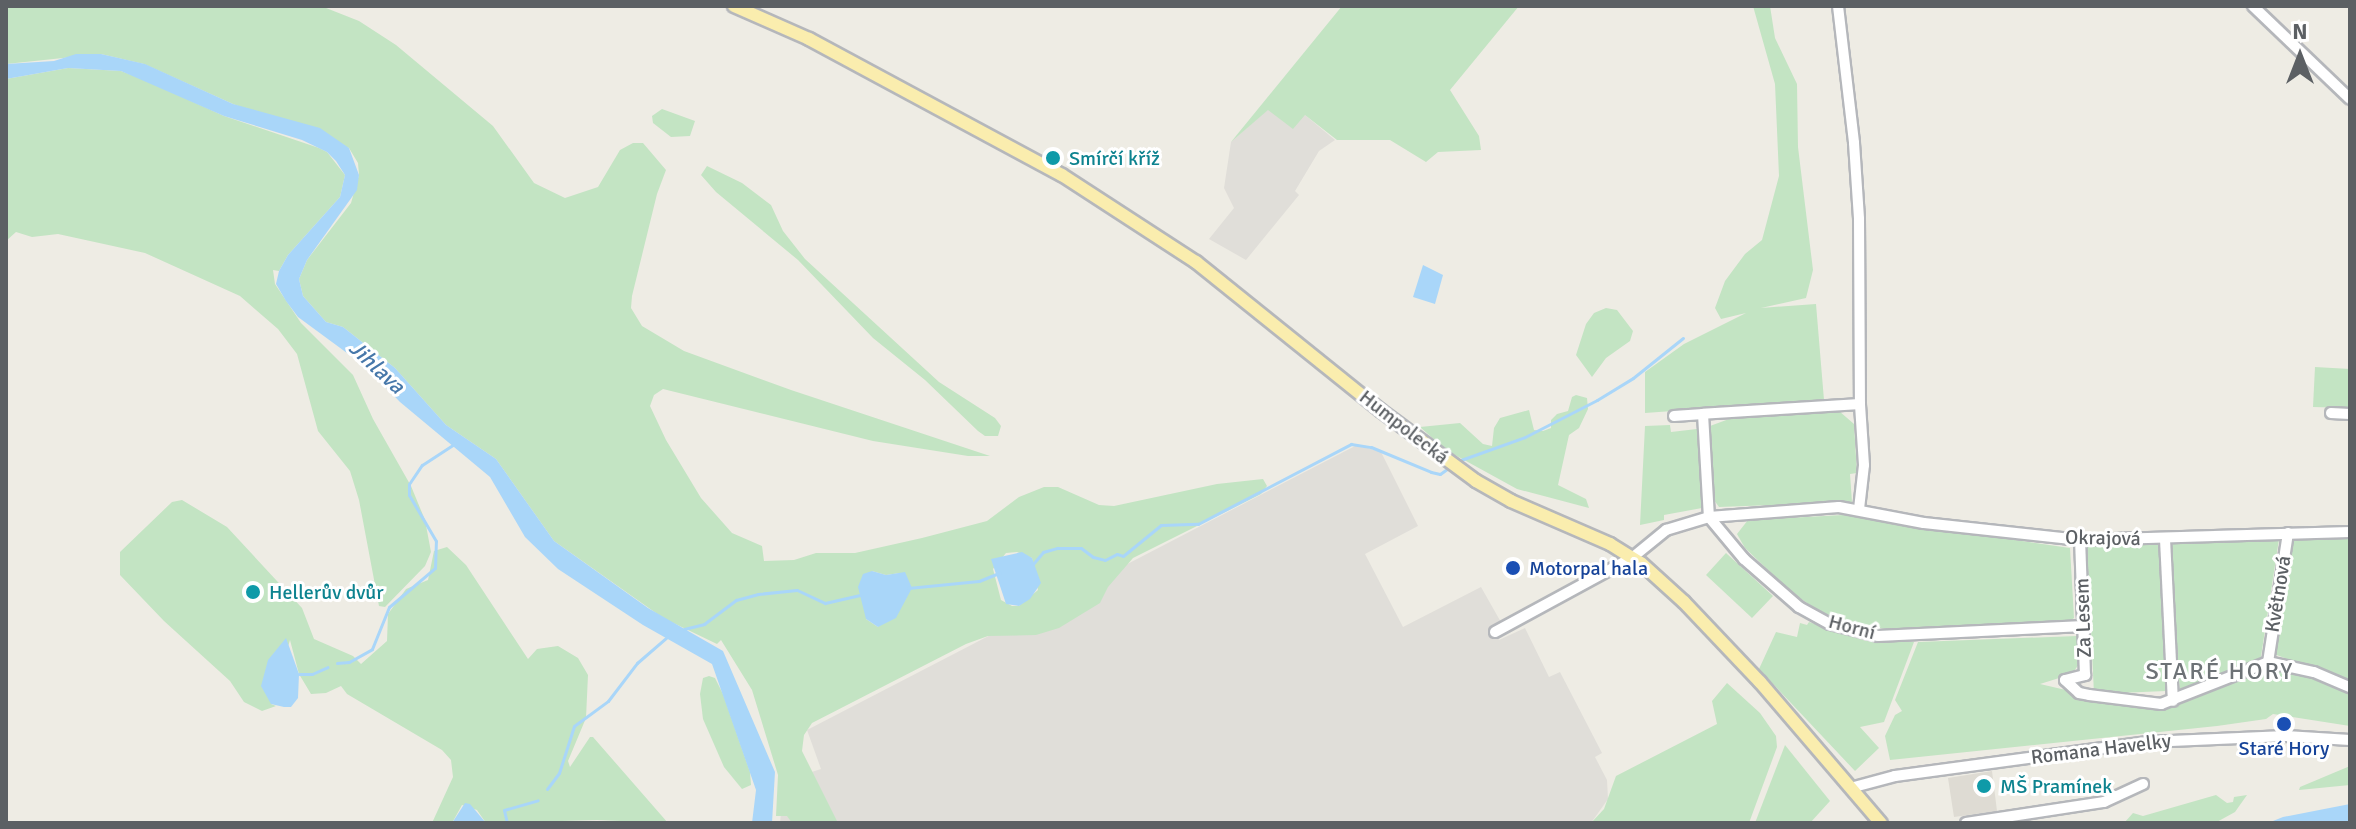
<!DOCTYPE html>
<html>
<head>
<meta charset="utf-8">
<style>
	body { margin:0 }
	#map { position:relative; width:2356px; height:829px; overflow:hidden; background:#eeece4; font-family:Signika,sans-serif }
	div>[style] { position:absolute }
	.industrial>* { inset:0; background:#e0ded9 }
	.education>* { inset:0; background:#dedbd3 }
	.green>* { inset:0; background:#c3e4c3 }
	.water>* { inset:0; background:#a9d6f9 }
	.stream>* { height:3px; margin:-1.5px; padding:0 1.5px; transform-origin:1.5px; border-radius:1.5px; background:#a9d6f9 }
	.roads { filter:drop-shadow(2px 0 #b5b7bb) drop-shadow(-2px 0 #b5b7bb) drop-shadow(0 2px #b5b7bb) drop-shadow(0 -2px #b5b7bb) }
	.minor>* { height:10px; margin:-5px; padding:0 5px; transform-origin:5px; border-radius:5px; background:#fff }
	.major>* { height:12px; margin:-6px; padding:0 6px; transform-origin:6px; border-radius:6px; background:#faedae }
	.dots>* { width:22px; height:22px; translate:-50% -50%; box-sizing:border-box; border:4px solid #fff; border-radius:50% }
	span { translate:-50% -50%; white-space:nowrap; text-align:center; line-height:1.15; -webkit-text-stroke:6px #fff; paint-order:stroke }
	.culture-label { font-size:20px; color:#0d838f }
	.left { translate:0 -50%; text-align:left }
	.street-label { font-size:20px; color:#5c6064 }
	.transit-label { font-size:20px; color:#164399 }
	.water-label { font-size:22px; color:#4778aa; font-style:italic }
	.quarter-label { font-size:24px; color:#6d7276; letter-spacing:2px }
	.frame { position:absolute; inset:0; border:8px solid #5c6064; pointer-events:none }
	.north { position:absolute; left:2260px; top:16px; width:80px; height:80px; -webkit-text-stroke:6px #fff; paint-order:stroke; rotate:0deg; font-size:22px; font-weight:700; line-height:32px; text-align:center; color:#5c6064 }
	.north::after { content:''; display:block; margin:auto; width:28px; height:36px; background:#5c6064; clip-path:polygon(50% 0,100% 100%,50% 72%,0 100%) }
</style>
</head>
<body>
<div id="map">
	<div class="industrial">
		<i style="clip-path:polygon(1268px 109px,1305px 115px,1335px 140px,1319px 151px,1295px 191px,1299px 195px,1246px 260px,1209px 239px,1234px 208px,1224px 188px,1231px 142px)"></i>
		<i style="clip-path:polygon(1357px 445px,1381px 452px,1418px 526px,1365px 554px,1403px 627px,1481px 587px,1502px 624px,1492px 628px,1499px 640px,1525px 628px,1549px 677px,1560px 672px,1602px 753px,1595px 757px,1607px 780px,1608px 799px,1591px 823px,780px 823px,784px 781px,821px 769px,807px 730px)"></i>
	</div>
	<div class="education">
		<i style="clip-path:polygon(1992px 771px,1997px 811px,1954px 817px,1948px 778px)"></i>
	</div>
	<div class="green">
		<i style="clip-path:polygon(evenodd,6px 6px,321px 6px,359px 21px,396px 45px,493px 126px,534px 183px,565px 198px,598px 187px,620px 150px,633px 143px,643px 143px,666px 170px,657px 194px,632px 296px,631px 308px,642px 326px,684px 351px,791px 390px,990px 456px,968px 456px,873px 441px,663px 389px,654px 395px,650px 406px,666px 440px,701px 498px,732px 533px,762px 546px,764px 561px,794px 560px,816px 553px,855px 553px,922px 538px,987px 521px,1019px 497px,1044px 487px,1058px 487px,1099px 505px,1114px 506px,1217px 484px,1263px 479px,1267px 486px,1261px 494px,1133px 558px,1108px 587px,1100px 603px,1059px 628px,1036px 635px,988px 636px,966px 644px,812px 723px,804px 735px,802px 751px,838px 823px,792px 823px,787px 816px,776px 816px,778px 775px,752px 690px,721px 640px,717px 644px,663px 618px,554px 541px,496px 459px,446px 425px,395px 368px,343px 327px,326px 322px,303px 296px,299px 279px,307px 260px,351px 203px,359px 175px,358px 163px,349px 148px,233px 104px,144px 64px,101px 54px,6px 64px,6px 6px,1017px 552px,1032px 558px,1038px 590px,1019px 606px,1012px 606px,1001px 600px,993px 569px,1006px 553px,1017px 552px,6px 6px,872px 571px,886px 575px,900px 573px,878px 627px,866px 619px,872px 571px)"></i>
		<i style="clip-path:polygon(1342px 6px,1519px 6px,1450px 90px,1479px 136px,1481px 150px,1438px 152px,1426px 162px,1390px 140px,1337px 140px,1305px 115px,1293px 129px,1268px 110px,1231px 142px)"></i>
		<i style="clip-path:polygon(1753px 6px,1770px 6px,1775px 38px,1797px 84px,1798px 147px,1813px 270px,1806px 298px,1761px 308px,1816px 304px,1824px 400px,1645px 413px,1645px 372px,1684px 344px,1746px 313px,1721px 319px,1715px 308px,1725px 281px,1745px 254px,1762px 240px,1779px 176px,1775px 84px)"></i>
		<i style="clip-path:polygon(68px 68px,121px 71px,145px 80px,224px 116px,319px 148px,327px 152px,345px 175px,340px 197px,288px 255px,279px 271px,273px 270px,275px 284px,301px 323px,353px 375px,373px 419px,411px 486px,425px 520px,431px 552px,425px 566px,385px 607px,379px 606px,359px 500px,350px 471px,318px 431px,297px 354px,278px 329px,240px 296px,145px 253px,58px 234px,32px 237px,16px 232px,6px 241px,6px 79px)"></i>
		<i style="clip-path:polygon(662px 109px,695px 121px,690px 136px,671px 137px,653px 123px,652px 116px)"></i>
		<i style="clip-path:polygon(707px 166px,742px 183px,771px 205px,783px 231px,805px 259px,939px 382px,995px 418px,1001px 426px,998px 436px,985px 436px,978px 431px,925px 380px,873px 338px,798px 260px,716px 192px,701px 175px)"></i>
		<i style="clip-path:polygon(1606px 308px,1617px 310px,1633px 331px,1630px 341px,1606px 358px,1592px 377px,1576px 355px,1586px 324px,1594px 313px)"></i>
		<i style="clip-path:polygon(2315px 367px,2350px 369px,2350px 408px,2313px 407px)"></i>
		<i style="clip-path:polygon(1576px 395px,1587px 398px,1588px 409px,1579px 428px,1569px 435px,1558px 485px,1586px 499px,1589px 508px,1517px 489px,1446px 450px,1420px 427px,1460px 423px,1483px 444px,1492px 446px,1494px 428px,1500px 418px,1529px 410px,1534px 430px,1543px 431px,1551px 428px,1551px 420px,1557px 414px,1568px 411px,1572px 397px)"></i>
		<i style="clip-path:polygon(1839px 411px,1854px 424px,1857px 473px,1850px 474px,1852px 502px,1719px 507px,1714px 500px,1710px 426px,1729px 419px)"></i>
		<i style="clip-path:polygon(1670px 425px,1671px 432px,1697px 429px,1702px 508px,1664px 515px,1664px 520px,1640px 525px,1645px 426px)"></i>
		<i style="clip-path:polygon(182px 500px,227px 527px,302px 608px,314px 639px,353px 656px,361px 664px,387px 641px,388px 614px,406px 589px,428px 580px,434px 551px,447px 547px,466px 565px,528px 659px,537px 649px,558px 646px,578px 658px,588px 675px,586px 718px,568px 761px,570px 767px,590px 737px,593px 737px,668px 823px,597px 820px,486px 823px,477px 810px,462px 805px,452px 823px,432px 823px,453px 777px,451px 760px,442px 750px,347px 694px,341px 686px,326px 693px,311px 694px,299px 674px,290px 640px,271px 704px,276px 706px,262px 711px,244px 702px,230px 681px,164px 621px,120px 575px,120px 552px,172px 502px)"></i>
		<i style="clip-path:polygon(1843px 515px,2070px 548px,2074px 618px,2069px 622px,1940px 628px,1886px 629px,1855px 625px,1823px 614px,1791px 592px,1745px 548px,1737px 534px,1748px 520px)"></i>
		<i style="clip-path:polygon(2279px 539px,2260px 663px,2180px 695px,2171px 543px)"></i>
		<i style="clip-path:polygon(2291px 539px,2350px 539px,2350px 683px,2274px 654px)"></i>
		<i style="clip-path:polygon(2160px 544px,2166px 691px,2094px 694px,2087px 546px)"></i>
		<i style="clip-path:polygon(1726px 553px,1773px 596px,1752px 618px,1706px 575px)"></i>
		<i style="clip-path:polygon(1809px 622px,1866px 641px,1914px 642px,1884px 722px,1860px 727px,1879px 748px,1855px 771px,1759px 669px,1776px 632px,1797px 637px,1800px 623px,1807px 625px)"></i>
		<i style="clip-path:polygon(2077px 636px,2079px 664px,2072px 674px,2040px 684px,2113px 701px,2162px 707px,2185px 702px,2264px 671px,2288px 667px,2350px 690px,2350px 726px,2273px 714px,2266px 719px,2217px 726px,1890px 760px,1885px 736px,1895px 715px,1902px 711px,1895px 700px,1918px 642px)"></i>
		<i style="clip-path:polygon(709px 676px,715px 678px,723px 694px,750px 772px,751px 785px,742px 789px,724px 767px,703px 719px,700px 694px,703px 678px)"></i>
		<i style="clip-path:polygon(1727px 683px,1760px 713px,1776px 736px,1777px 747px,1749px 823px,1591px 823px,1604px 809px,1616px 776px,1717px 724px,1712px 701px)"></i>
		<i style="clip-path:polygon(1785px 745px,1830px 801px,1810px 823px,1755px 823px)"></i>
		<i style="clip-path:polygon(2350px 766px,2350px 785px,2299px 790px,2300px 787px)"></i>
		<i style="clip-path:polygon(2216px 795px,2227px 803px,2233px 802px,2234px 797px,2247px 795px,2235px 812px,2215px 823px,2124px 823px,2133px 813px,2143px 816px)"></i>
	</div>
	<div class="water">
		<i style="clip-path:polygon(76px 54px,101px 54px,145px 64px,233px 104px,320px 128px,349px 148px,359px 175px,357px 190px,307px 260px,299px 279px,303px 296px,326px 322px,343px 327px,395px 368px,446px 425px,496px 459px,554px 541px,648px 608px,723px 651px,775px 772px,772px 823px,752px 823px,756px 790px,712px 664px,643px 625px,558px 569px,525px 537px,490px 477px,400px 402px,366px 367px,298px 317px,286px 301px,276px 284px,279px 271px,288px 255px,340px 197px,345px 175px,336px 161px,327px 152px,302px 140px,224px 116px,121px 71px,68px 68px,6px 79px,6px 64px,54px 61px)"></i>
		<i style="clip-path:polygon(1423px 265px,1443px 275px,1435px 304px,1413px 297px)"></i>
		<i style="clip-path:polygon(1022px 552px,1032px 558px,1041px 583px,1030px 599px,1019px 606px,1006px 604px,991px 559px)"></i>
		<i style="clip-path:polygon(872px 571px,886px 575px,905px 572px,912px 588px,896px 618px,878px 627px,866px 619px,858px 587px,863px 574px)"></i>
		<i style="clip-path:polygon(286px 638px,299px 674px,298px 698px,291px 707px,284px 707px,271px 704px,261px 686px,268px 660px)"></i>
		<i style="clip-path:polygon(465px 803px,470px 804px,486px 823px,452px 823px)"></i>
		<i style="clip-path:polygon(2350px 804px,2350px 823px,2268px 823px,2283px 817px)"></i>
	</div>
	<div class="stream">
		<i style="left:1458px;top:461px;width:71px;rotate:-19.7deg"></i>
		<i style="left:1525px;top:437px;width:81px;rotate:-27.2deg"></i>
		<i style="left:1597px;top:400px;width:42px;rotate:-31.4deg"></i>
		<i style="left:1633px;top:378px;width:64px;rotate:-38.7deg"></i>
		<i style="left:1033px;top:564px;width:16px;rotate:-50deg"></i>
		<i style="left:1043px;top:552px;width:15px;rotate:-16deg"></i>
		<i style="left:1057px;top:548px;width:24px"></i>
		<i style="left:1081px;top:548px;width:15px;rotate:37deg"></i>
		<i style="left:1093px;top:557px;width:12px;rotate:14deg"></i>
		<i style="left:1105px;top:560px;width:13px;rotate:-27deg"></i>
		<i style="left:1117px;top:554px;width:6px;rotate:18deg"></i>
		<i style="left:1123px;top:556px;width:49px;rotate:-39.2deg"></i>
		<i style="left:1161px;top:525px;width:37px;rotate:-2deg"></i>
		<i style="left:1198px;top:524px;width:173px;rotate:-27.6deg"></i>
		<i style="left:1351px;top:444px;width:20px;rotate:9deg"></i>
		<i style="left:1371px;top:447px;width:65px;rotate:22.6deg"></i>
		<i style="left:1431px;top:472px;width:9px;rotate:13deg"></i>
		<i style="left:1440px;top:474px;width:9px;rotate:-36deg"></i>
		<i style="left:908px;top:588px;width:71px;rotate:-5.6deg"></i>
		<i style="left:979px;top:581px;width:22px;rotate:-22deg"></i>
		<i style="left:684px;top:629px;width:21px;rotate:-14deg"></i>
		<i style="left:704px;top:624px;width:40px;rotate:-37deg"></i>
		<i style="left:736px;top:600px;width:23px;rotate:-15deg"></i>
		<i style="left:758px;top:594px;width:39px;rotate:-6deg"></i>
		<i style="left:797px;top:590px;width:31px;rotate:25deg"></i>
		<i style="left:825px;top:603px;width:37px;rotate:-13deg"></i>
		<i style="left:337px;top:663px;width:12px;rotate:-5deg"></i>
		<i style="left:349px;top:662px;width:26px;rotate:-29deg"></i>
		<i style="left:372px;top:649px;width:45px;rotate:-68deg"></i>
		<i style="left:389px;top:607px;width:60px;rotate:-40.3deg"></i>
		<i style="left:435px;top:568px;width:27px;rotate:-88deg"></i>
		<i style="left:436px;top:541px;width:53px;rotate:-120.4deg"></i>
		<i style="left:409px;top:495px;width:11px;rotate:-90deg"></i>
		<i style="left:409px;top:484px;width:23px;rotate:-56deg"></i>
		<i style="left:422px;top:465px;width:37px;rotate:-33deg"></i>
		<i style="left:299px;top:674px;width:13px"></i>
		<i style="left:312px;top:674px;width:17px;rotate:-24deg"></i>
		<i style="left:547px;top:789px;width:20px;rotate:-53deg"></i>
		<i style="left:559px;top:773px;width:49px;rotate:-72.3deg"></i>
		<i style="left:574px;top:726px;width:42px;rotate:-36.3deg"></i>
		<i style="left:608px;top:701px;width:48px;rotate:-52.7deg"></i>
		<i style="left:637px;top:663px;width:40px;rotate:-41deg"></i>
		<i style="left:507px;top:823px;width:13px;rotate:-103deg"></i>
		<i style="left:504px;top:810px;width:35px;rotate:-16deg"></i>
	</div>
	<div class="roads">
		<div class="minor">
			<i style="left:1838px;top:6px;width:138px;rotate:83.3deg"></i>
			<i style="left:1854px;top:143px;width:76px;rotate:86.2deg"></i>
			<i style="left:1859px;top:219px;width:185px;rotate:89.7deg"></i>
			<i style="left:2253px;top:6px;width:134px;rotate:43.8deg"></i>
			<i style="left:2331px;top:413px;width:19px;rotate:3deg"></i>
			<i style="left:1674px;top:416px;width:29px;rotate:-4deg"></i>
			<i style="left:1859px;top:509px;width:44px;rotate:-83.5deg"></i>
			<i style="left:1864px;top:465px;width:61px;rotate:-93.8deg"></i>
			<i style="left:1860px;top:404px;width:157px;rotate:176.4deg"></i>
			<i style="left:1703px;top:414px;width:103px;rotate:86.7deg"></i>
			<i style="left:1709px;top:517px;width:55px;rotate:50.2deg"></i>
			<i style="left:1744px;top:559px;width:73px;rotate:41.1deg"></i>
			<i style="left:1799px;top:607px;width:35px;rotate:29deg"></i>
			<i style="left:1830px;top:624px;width:49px;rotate:14deg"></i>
			<i style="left:1878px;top:636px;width:206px;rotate:-2.8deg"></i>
			<i style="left:2288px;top:533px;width:131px;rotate:98.8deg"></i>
			<i style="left:2268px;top:662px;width:47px;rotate:12.3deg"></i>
			<i style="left:2314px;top:672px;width:39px;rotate:23deg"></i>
			<i style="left:2165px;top:539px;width:162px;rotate:87.2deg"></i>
			<i style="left:1495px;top:632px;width:157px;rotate:-28.5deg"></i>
			<i style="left:1633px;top:557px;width:43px;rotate:-39.3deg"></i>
			<i style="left:1666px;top:530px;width:45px;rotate:-16.8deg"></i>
			<i style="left:1709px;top:517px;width:130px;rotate:-4.4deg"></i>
			<i style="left:1839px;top:507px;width:86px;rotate:10.7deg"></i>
			<i style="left:1924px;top:523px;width:157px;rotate:6.2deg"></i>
			<i style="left:2080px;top:540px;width:270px;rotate:-1.7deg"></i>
			<i style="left:2065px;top:680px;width:19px;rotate:43deg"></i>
			<i style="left:2079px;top:693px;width:10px;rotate:11deg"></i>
			<i style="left:2089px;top:695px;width:73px;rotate:7.1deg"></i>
			<i style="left:2161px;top:704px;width:115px;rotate:-21.4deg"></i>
			<i style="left:2065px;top:680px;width:21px;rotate:-14deg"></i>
			<i style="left:2085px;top:675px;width:135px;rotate:-92.1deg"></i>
			<i style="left:1854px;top:787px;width:42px;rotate:-15deg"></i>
			<i style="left:1895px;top:776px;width:255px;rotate:-7.7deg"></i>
			<i style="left:2148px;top:742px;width:138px;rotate:-2.5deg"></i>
			<i style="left:2286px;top:736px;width:64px;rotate:3.6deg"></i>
			<i style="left:1966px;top:823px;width:140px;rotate:-8.7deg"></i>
			<i style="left:2104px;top:802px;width:43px;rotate:-24.8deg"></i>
		</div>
		<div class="major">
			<i style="left:734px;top:6px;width:82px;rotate:23.7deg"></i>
			<i style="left:809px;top:39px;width:287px;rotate:28.3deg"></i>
			<i style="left:1062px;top:175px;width:160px;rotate:33deg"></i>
			<i style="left:1196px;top:262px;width:236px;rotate:38.8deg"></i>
			<i style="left:1380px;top:410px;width:119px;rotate:36.5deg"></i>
			<i style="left:1476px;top:481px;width:40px;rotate:29.7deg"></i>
			<i style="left:1511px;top:501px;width:108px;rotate:23.5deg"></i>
			<i style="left:1610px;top:544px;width:36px;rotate:32deg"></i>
			<i style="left:1641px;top:563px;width:58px;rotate:42.2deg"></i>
			<i style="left:1684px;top:602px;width:110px;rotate:46.5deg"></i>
			<i style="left:1760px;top:682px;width:186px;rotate:49.4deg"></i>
		</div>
	</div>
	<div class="dots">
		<i style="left:1053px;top:158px;background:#0f9aa8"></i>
		<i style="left:1513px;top:568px;background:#1a4fb4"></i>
		<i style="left:253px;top:592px;background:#0f9aa8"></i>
		<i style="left:2284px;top:724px;background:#1a4fb4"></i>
		<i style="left:1984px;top:786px;background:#0f9aa8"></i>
	</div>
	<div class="culture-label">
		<span class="left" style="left:1069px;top:158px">Smírčí kříž</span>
		<span class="left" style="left:269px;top:592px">Hellerův dvůr</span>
		<span class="left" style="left:2000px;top:786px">MŠ Pramínek</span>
	</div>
	<div class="street-label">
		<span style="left:1404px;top:427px;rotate:38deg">Humpolecká</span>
		<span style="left:2103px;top:538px;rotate:1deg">Okrajová</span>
		<span style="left:2278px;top:594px;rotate:-81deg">Květnová</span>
		<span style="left:2083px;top:618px;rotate:-92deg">Za Lesem</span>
		<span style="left:1852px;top:627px;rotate:15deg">Horní</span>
		<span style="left:2101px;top:749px;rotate:-7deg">Romana Havelky</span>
	</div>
	<div class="transit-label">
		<span class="left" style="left:1529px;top:568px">Motorpal hala</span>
		<span style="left:2284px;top:748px">Staré Hory</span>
	</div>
	<div class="water-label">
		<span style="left:377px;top:367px;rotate:43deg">Jihlava</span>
	</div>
	<div class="quarter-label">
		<span style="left:2220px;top:672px">STARÉ HORY</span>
	</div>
	<div class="frame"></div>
	<div class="north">N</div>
</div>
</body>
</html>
